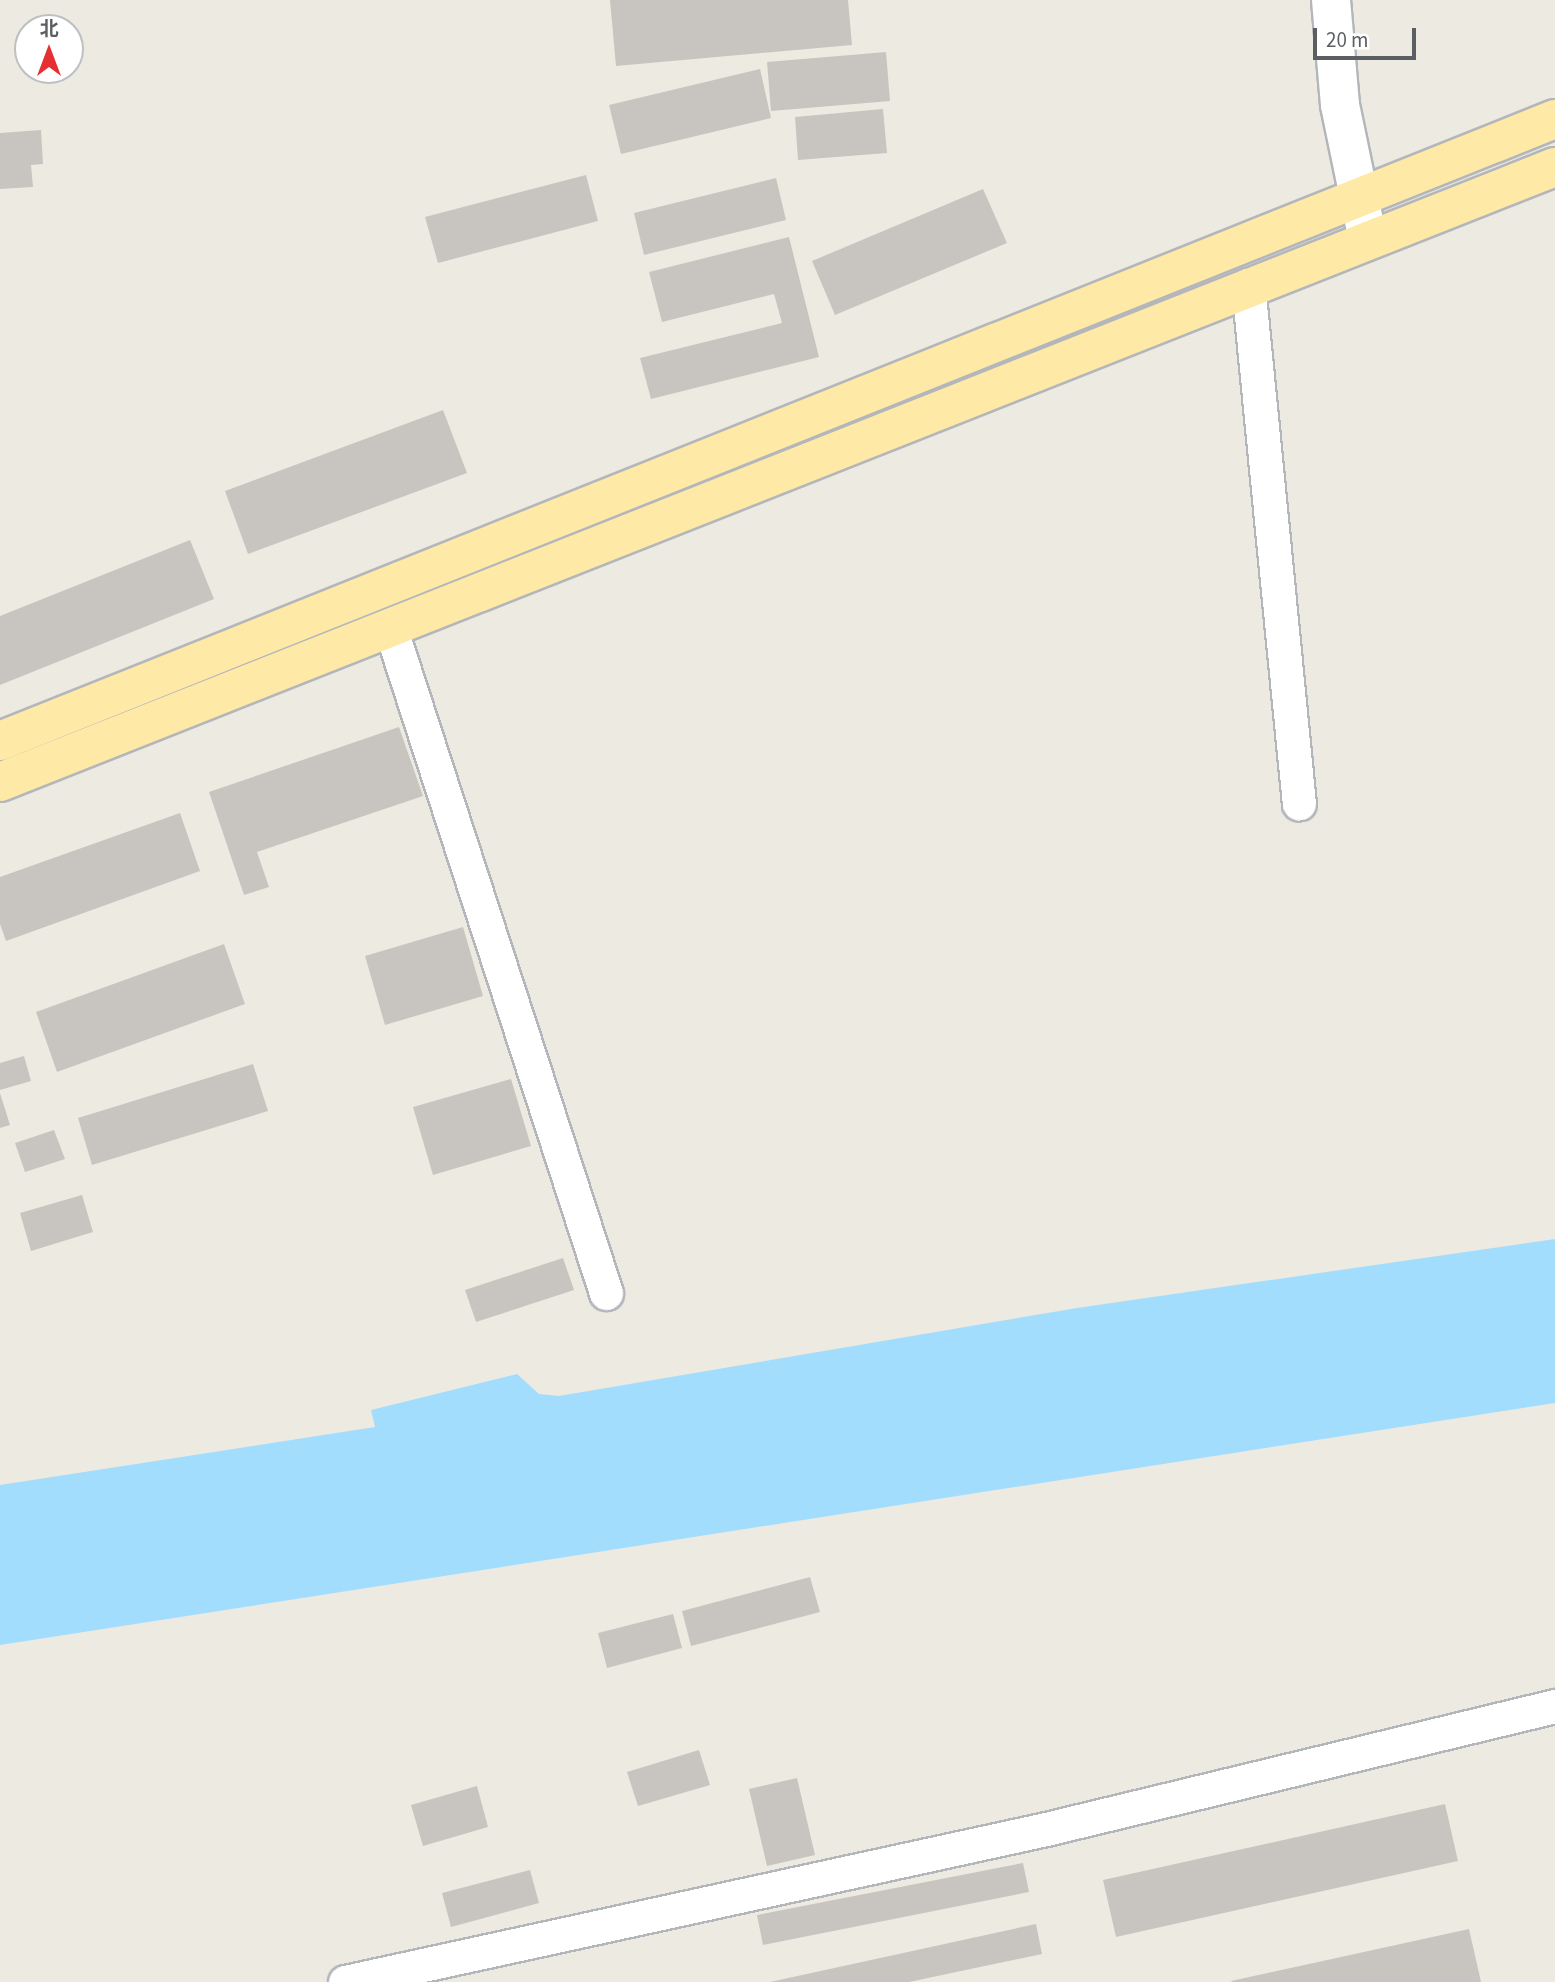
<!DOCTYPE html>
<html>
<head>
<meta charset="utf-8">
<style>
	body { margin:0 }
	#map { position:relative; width:1555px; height:1982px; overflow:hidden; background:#edeae2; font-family:"Source Sans 3","Noto Sans SC",sans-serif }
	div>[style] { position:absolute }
	.water>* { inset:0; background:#a2ddfe }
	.building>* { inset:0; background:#c8c5c0 }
	.roads { filter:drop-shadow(2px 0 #b3b6ba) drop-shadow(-2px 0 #b3b6ba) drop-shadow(0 2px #b3b6ba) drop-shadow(0 -2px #b3b6ba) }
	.minor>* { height:33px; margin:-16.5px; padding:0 16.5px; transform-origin:16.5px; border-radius:16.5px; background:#fff }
	.tertiary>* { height:38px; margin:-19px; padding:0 19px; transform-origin:19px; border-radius:19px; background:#fff }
	.primary>* { height:38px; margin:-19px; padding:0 19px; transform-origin:19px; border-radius:19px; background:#fee9a7 }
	span { translate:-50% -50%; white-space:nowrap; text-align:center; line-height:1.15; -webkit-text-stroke:5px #fff; paint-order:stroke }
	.north { position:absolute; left:14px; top:14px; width:70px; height:70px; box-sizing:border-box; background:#fff; border:2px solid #bdbfc1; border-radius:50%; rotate:0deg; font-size:19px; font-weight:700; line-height:28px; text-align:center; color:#5b5f63 }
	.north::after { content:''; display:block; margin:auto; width:24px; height:32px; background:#e62f30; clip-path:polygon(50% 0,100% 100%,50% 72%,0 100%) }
	.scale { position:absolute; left:1313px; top:28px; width:103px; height:32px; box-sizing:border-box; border:4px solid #5b5f63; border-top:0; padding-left:9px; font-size:21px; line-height:24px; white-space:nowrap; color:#5b5f63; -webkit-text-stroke:5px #fff; paint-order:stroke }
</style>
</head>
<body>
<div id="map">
	<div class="water">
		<i style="clip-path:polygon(1555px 1239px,1555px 1403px,0 1645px,0 1485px,375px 1427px,371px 1410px,517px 1374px,539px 1394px,559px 1396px,1077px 1308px)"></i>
	</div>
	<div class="building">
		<i style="clip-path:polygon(610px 0,848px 0,852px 45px,616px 66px)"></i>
		<i style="clip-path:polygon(886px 52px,890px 101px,771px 111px,767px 62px)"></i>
		<i style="clip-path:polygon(760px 69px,771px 118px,621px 154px,609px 105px)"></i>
		<i style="clip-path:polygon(883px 109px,887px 153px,798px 160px,795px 117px)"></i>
		<i style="clip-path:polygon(41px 130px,43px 164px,31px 165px,33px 187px,0 189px,0 133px)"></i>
		<i style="clip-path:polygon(586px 175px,598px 221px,438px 263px,425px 217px)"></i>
		<i style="clip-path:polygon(776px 178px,786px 220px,644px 255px,634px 213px)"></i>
		<i style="clip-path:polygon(983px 189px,1007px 243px,835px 315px,812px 261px)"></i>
		<i style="clip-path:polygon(789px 237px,819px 357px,651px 399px,640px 358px,782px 323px,774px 294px,662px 322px,649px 272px)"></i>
		<i style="clip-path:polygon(443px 410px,467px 473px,248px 554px,225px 491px)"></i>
		<i style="clip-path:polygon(190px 540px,214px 599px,0 685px,0 616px)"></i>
		<i style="clip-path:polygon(399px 727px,423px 796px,257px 852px,269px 887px,244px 895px,209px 792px)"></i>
		<i style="clip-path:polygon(180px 813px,200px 871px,6px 941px,0 924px,0 877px)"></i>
		<i style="clip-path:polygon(463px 927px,483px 996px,385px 1025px,365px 956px)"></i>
		<i style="clip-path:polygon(224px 944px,245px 1004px,57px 1072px,36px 1012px)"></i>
		<i style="clip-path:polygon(24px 1056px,31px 1081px,0 1090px,0 1063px)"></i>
		<i style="clip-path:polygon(253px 1064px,268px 1111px,92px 1165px,78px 1118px)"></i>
		<i style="clip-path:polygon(511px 1079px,531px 1146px,433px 1175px,413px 1107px)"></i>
		<i style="clip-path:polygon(0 1093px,10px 1125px,0 1128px)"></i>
		<i style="clip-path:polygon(54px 1130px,65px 1159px,25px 1172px,15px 1143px)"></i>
		<i style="clip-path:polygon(82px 1195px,93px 1232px,31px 1251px,20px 1213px)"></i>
		<i style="clip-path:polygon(563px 1258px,574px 1290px,476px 1322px,465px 1290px)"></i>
		<i style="clip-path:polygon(810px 1577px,820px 1612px,691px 1646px,682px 1611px)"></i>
		<i style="clip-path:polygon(673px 1614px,682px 1648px,607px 1668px,598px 1633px)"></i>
		<i style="clip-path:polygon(699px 1750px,710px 1785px,638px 1806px,627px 1772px)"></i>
		<i style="clip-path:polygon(797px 1778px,815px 1855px,767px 1866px,749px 1789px)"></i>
		<i style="clip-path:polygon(477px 1786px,488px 1827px,423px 1846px,411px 1805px)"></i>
		<i style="clip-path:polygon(1445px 1804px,1458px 1861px,1116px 1937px,1103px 1880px)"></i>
		<i style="clip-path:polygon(1023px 1863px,1029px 1892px,763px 1945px,757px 1915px)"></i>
		<i style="clip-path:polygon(530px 1870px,539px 1903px,451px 1927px,442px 1893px)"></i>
		<i style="clip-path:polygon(1036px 1924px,1042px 1954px,909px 1982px,770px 1982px)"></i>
		<i style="clip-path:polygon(1469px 1929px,1481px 1982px,1232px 1982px,1231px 1981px)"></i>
	</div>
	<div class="roads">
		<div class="minor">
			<i style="left:1248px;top:285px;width:521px;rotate:84.39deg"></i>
			<i style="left:391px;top:630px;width:697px;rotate:72.03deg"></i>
			<i style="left:345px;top:1982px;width:718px;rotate:-12.31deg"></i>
			<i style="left:1046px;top:1829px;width:524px;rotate:-13.59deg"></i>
		</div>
		<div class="tertiary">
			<i style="left:1331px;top:0;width:105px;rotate:85.1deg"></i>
			<i style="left:1340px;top:105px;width:138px;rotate:78.3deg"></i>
		</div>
		<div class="primary">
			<i style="left:0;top:741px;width:1675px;rotate:-21.8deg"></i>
			<i style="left:0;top:782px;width:1672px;rotate:-21.58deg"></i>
		</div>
	</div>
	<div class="north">北</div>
	<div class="scale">20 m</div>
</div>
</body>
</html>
